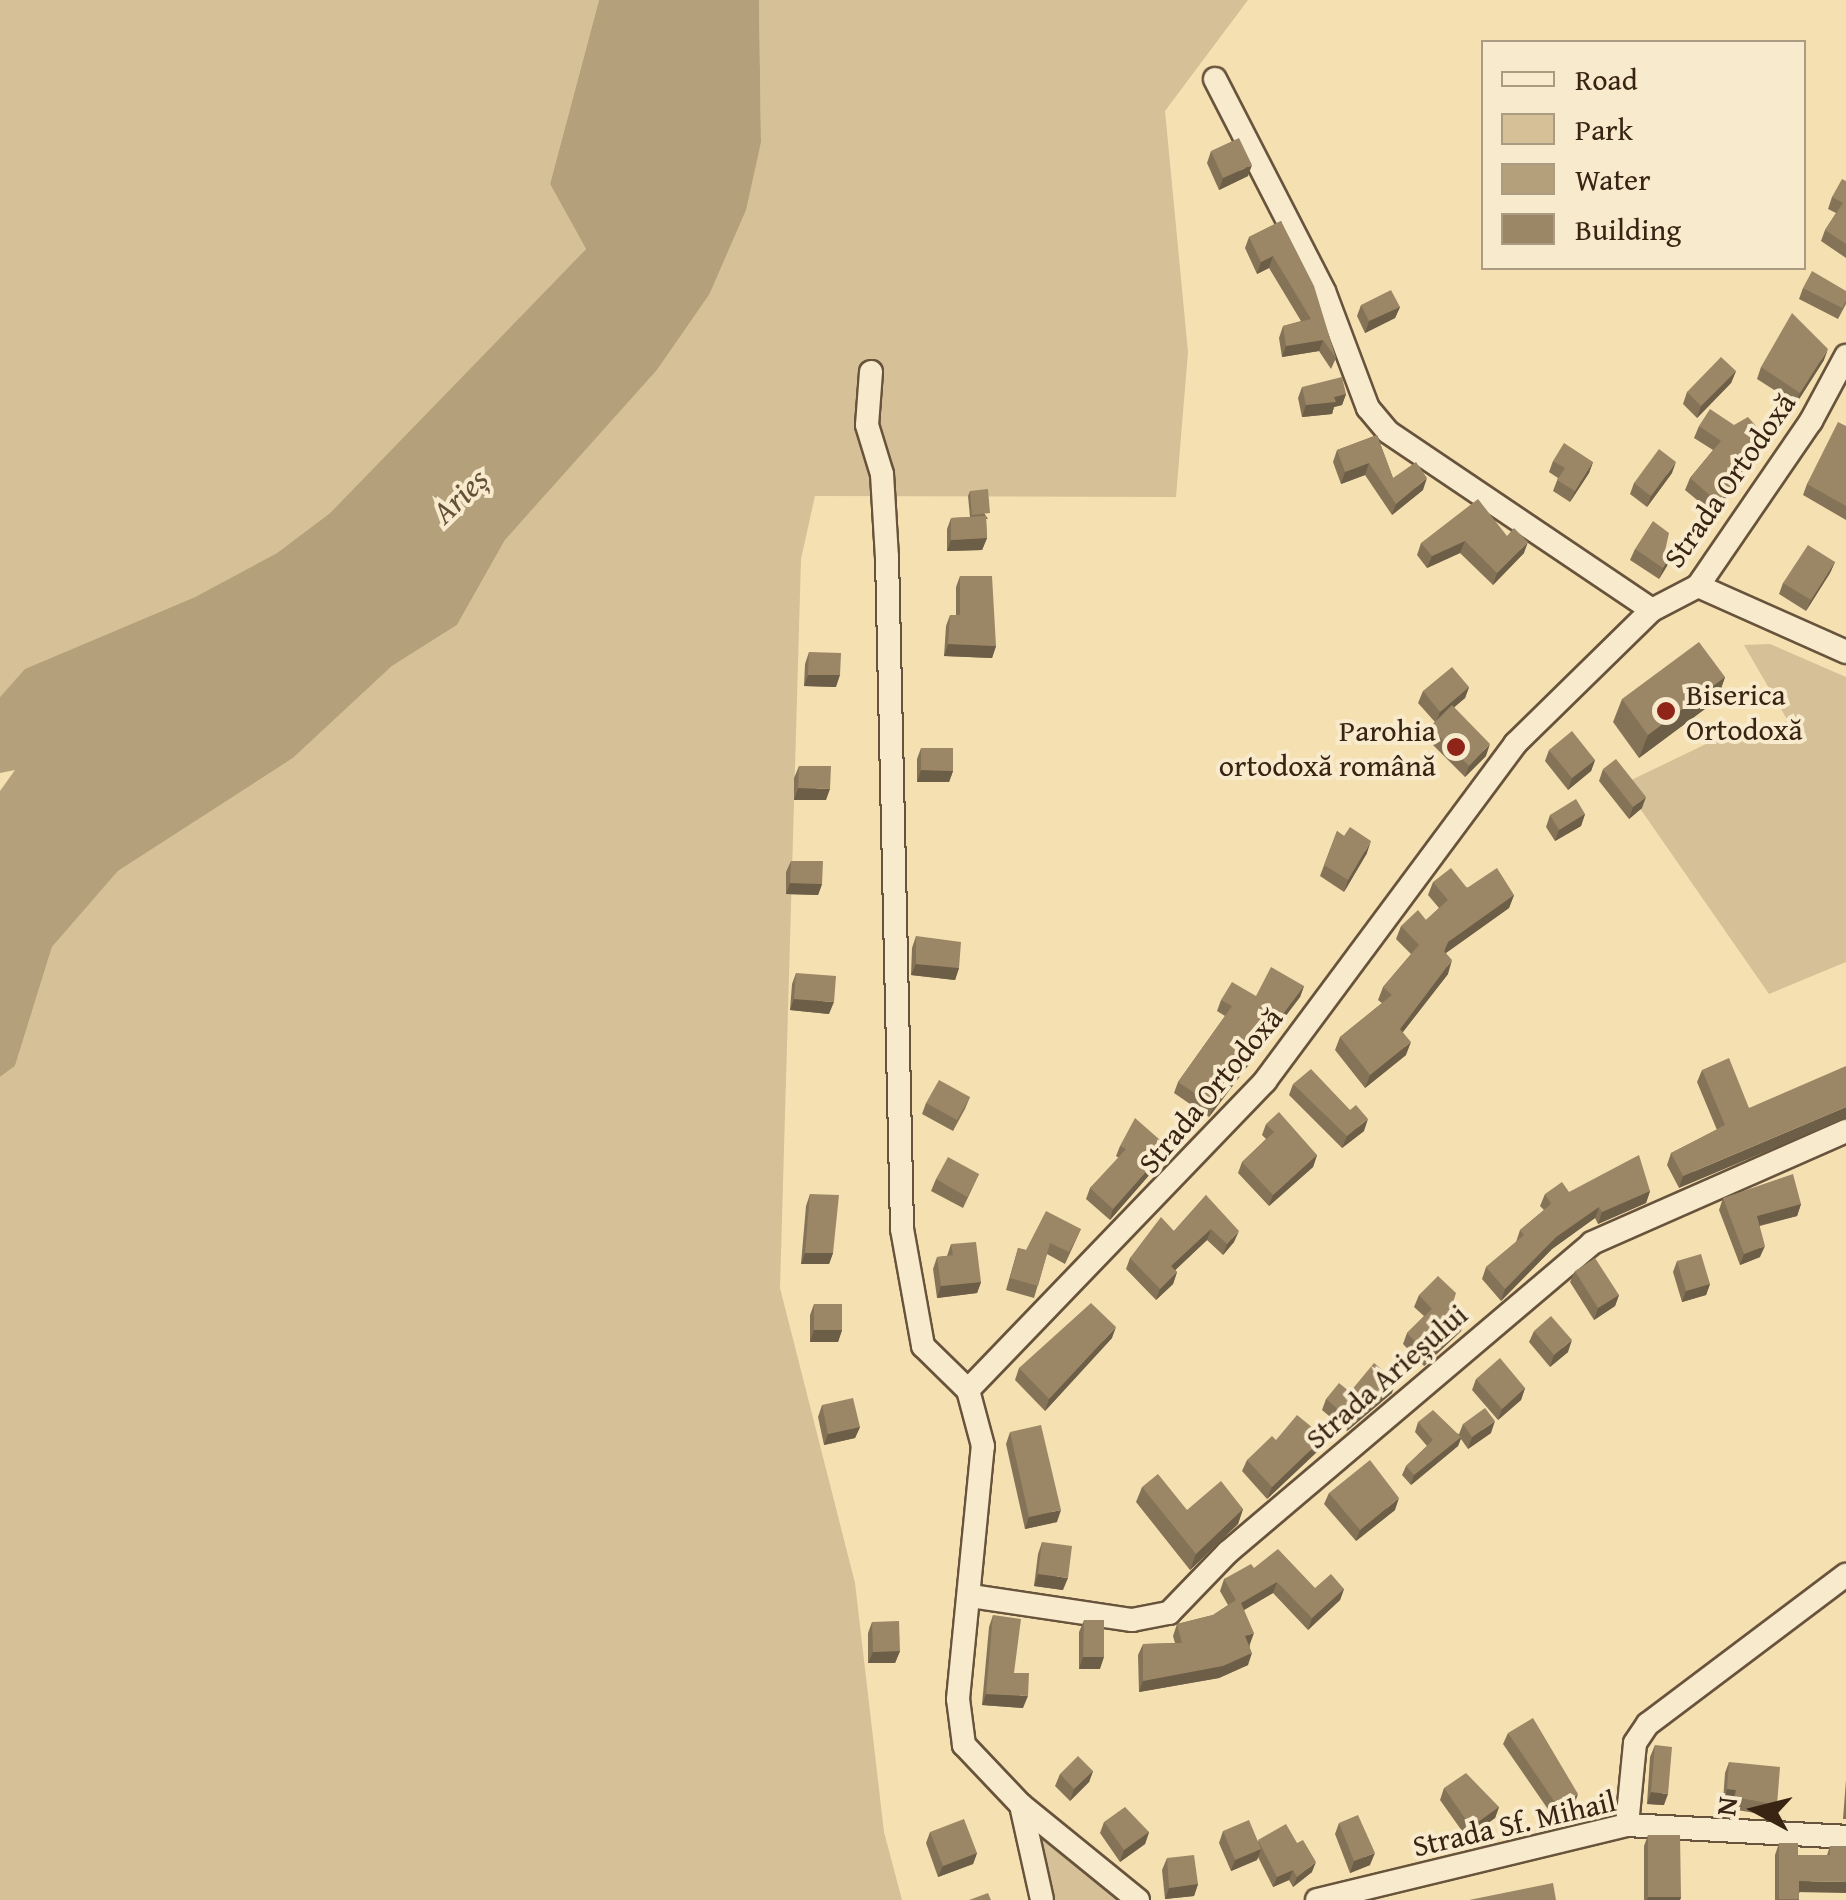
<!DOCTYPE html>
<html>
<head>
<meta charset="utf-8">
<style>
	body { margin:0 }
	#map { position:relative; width:1846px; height:1900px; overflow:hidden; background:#f5e0b2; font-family:"Gentium Book Plus",serif }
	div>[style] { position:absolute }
	.green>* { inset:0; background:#d5c097 }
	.water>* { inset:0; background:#b5a07c }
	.roads { filter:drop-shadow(2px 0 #68533c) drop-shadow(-2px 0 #68533c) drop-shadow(0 2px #68533c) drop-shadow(0 -2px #68533c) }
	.street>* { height:22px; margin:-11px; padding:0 11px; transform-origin:11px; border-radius:11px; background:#f8ebcd }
	.wall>* { inset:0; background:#857358 }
	.shaded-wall>* { inset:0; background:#6c5e47 }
	.building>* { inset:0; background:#9b8666 }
	.dots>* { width:28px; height:28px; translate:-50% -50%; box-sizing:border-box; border:5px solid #f8ebcd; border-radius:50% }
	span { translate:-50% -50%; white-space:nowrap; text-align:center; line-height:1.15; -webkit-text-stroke:8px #f8ebcd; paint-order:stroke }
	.street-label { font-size:30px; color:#392414 }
	.poi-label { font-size:30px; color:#392414 }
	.left { translate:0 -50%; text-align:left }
	.right { translate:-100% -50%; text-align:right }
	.water-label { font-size:32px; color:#644f38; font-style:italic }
	.legend { position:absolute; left:1481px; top:40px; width:325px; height:230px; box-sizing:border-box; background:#f8ebcd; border:2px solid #ac9b83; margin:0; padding:12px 18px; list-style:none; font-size:30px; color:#392414 }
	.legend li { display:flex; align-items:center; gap:20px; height:50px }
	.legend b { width:50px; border:2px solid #ac9b83 }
	.north { position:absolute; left:1706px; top:1760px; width:100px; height:100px; -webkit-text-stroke:8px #f8ebcd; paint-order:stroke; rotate:277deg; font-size:28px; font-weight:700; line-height:40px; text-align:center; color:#392414 }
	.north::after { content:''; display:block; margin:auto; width:35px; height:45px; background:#392414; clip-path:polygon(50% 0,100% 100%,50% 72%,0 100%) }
</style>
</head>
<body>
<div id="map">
	<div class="green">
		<i style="clip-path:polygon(0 0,599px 0,550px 184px,586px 249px,330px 513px,277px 553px,195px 597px,26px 669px,0 697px)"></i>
		<i style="clip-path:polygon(759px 0,1248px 0,1165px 111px,1188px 352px,1176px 497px,815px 496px,801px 559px,780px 1288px,855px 1583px,884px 1832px,902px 1900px,0 1900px,0 1077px,15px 1066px,52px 947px,118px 871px,293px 758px,392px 666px,457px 625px,505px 540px,657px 370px,709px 295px,761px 142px)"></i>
		<i style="clip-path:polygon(1770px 644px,1846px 677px,1846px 962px,1769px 994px,1623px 784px,1706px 744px,1788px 721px,1744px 645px)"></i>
		<i style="clip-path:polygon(1033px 1823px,1128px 1900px,1051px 1900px)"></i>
	</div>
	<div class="water">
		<i style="clip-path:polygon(599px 0,759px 0,761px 142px,746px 210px,709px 295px,657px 370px,505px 540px,457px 625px,392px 666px,293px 758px,118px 871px,52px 947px,15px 1066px,0 1077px,0 791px,15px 770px,0 773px,0 697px,25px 669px,195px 597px,277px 553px,330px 513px,586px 249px,550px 184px)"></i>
	</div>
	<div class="roads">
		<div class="street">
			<i style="left:1215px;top:79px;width:238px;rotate:62.8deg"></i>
			<i style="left:1324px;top:291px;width:125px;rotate:69.4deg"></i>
			<i style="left:1368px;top:408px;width:31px;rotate:50deg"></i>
			<i style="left:1388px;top:432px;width:318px;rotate:34deg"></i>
			<i style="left:871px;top:372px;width:53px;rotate:94.3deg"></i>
			<i style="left:867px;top:425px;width:51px;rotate:73deg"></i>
			<i style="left:882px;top:474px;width:83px;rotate:86.6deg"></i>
			<i style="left:887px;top:557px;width:672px;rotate:88.72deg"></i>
			<i style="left:902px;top:1229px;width:119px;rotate:79.8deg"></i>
			<i style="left:923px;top:1346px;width:63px;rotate:44.4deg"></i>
			<i style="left:1698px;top:586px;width:162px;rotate:24deg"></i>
			<i style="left:971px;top:1596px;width:163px;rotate:8.5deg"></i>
			<i style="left:1132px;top:1620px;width:38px;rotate:-11deg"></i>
			<i style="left:1169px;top:1613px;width:85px;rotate:-46deg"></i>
			<i style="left:1228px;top:1552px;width:477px;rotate:-40.3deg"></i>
			<i style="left:1592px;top:1243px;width:278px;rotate:-23.8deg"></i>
			<i style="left:1021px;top:1805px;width:97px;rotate:77.5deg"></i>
			<i style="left:1627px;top:1825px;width:82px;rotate:-84.4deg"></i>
			<i style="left:1635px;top:1743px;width:23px;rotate:-56deg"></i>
			<i style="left:1648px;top:1724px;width:248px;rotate:-37deg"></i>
			<i style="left:1138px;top:1900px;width:151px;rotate:-140.9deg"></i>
			<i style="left:1021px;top:1805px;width:83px;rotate:-133.5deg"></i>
			<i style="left:964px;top:1745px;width:46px;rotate:-97.4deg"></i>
			<i style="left:958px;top:1699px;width:254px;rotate:-84.4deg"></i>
			<i style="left:983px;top:1446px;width:58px;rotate:-105deg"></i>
			<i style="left:968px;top:1390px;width:429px;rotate:-46.1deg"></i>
			<i style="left:1265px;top:1081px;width:420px;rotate:-53.4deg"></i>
			<i style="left:1515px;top:744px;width:192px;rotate:-44.4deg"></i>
			<i style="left:1652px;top:610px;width:52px;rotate:-27.6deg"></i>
			<i style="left:1698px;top:586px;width:200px;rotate:-55.6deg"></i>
			<i style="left:1811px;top:421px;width:74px;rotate:-61.7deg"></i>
			<i style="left:1317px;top:1900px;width:319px;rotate:-13.6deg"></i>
			<i style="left:1627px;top:1825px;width:219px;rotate:3.1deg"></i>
		</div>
	</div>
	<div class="wall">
		<i style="clip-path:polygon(1211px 151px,1248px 176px,1219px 190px,1207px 163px)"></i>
		<i style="clip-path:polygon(1846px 181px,1846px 258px,1821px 241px,1825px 230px,1836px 213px,1828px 209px,1832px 197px)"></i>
		<i style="clip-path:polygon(1281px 221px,1336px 358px,1331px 369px,1319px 351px,1282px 357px,1279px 338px,1283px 326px,1301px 321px,1269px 268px,1257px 274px,1245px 248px,1249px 237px)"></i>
		<i style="clip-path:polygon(1803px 288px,1846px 291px,1846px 304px,1838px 319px,1799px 299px)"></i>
		<i style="clip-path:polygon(1361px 305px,1400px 307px,1395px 318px,1365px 333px,1357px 316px)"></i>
		<i style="clip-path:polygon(1824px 360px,1796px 404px,1757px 379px,1761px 367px)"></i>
		<i style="clip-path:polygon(1736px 371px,1731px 383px,1697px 418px,1683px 404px,1687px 392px)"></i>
		<i style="clip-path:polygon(1302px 387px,1346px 394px,1342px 405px,1334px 407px,1332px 414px,1302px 417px,1298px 398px)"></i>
		<i style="clip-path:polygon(1699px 426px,1761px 449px,1714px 514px,1685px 490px,1690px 478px,1713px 450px,1694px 438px)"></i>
		<i style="clip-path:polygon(1846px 426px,1846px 520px,1803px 495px,1807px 484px)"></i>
		<i style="clip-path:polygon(1377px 435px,1393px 478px,1423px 490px,1392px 515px,1365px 475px,1341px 484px,1333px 462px,1337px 450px)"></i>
		<i style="clip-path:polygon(1553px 461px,1593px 462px,1589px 473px,1570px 502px,1553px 491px,1558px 478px,1549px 472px)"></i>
		<i style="clip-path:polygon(1672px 473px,1647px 507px,1630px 494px,1634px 483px)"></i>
		<i style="clip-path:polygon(970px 491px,988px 519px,986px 519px,987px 538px,982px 550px,947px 551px,947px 529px,951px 518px,970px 517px,968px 496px)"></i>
		<i style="clip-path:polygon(1507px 536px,1524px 553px,1493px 585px,1460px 553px,1427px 568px,1417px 555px,1421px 543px)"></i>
		<i style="clip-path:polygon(1635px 549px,1665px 551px,1671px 555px,1667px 566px,1659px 579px,1630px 560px)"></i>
		<i style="clip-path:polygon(1835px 562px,1830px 573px,1806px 611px,1779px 594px,1783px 583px)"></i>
		<i style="clip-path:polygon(960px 576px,996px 646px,992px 658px,944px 656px,946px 626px,950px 615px,956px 615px,956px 587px)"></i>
		<i style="clip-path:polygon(809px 652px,836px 687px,804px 686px,805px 664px)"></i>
		<i style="clip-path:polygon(1725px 677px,1717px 700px,1639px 758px,1613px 722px,1622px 699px)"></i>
		<i style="clip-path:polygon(1469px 687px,1465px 698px,1454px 707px,1486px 756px,1465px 777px,1426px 738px,1430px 727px,1435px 722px,1418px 703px,1423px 691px)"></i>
		<i style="clip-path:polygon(921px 748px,953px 771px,949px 782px,917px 782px,917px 759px)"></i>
		<i style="clip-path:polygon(1549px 750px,1595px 760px,1591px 771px,1568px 790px,1545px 761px)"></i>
		<i style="clip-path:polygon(799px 766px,826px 800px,794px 800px,794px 778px)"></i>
		<i style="clip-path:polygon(1603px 769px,1642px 808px,1629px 819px,1599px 781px)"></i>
		<i style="clip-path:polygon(1585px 814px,1581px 826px,1555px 841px,1546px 827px,1550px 815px)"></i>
		<i style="clip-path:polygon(1337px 831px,1367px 853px,1344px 892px,1320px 876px)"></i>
		<i style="clip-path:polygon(791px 861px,822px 884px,818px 895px,786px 894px,786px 872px)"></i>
		<i style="clip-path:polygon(1433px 882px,1514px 895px,1509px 908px,1446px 953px,1448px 974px,1403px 1032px,1406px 1055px,1365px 1088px,1335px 1050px,1340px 1037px,1382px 1003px,1378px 1000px,1383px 987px,1411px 954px,1396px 939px,1401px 926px,1426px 920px,1439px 908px,1428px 895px)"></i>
		<i style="clip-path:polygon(916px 936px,959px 968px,955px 980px,911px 975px,912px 948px)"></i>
		<i style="clip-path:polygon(796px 973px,829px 1014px,790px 1010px,792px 984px)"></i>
		<i style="clip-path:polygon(1304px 986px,1300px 997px,1209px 1117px,1174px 1093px,1178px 1082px,1225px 1016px,1217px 1011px,1221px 1000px,1256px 996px)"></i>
		<i style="clip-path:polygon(1702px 1070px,1749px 1108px,1679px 1188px,1667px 1165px,1671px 1153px,1717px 1130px,1697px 1082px)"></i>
		<i style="clip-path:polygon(1293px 1084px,1364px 1131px,1342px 1148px,1289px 1095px)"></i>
		<i style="clip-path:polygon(970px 1097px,965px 1109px,953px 1131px,922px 1114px,926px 1103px)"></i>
		<i style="clip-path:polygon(1266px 1124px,1317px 1155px,1313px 1167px,1269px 1206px,1238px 1173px,1242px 1162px,1266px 1139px,1262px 1135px)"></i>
		<i style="clip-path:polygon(1120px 1146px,1168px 1147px,1164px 1158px,1110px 1220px,1086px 1199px,1090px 1188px,1119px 1158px,1116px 1156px)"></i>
		<i style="clip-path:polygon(979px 1174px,963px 1208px,931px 1191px,936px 1179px)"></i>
		<i style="clip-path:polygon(1650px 1191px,1646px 1203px,1598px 1224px,1595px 1218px,1552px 1249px,1501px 1301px,1482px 1279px,1486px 1267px,1516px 1242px,1520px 1230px,1544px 1210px,1540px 1206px,1545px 1194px)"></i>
		<i style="clip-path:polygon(810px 1194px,833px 1253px,829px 1264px,801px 1264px,806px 1206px)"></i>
		<i style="clip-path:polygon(1206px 1195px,1234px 1242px,1223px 1255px,1207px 1240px,1175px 1270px,1177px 1272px,1173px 1284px,1156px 1300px,1126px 1269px,1130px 1258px,1174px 1231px)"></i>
		<i style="clip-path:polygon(1723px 1198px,1801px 1204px,1797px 1216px,1760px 1226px,1760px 1257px,1740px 1265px,1719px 1210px)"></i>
		<i style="clip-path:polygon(1081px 1229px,1065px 1264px,1047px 1254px,1034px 1298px,1006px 1290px,1018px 1248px,1026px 1250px)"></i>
		<i style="clip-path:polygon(951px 1244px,981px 1282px,977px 1293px,937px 1298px,933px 1269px,937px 1257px,947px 1256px)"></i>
		<i style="clip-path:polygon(1677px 1261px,1710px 1284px,1706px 1295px,1682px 1302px,1673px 1272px)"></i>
		<i style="clip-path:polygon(1575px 1271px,1619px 1295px,1615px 1306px,1594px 1320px,1570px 1282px)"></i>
		<i style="clip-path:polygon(1419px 1295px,1452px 1306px,1461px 1331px,1424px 1366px,1403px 1344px,1407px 1333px,1424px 1316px,1414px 1307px)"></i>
		<i style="clip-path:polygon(814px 1304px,842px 1330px,838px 1342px,810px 1342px,810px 1315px)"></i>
		<i style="clip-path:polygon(1534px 1331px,1568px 1352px,1550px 1367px,1529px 1342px)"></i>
		<i style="clip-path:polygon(1112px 1338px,1045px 1411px,1015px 1380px,1019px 1368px)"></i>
		<i style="clip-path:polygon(1476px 1379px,1525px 1388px,1521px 1400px,1498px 1420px,1472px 1390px)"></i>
		<i style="clip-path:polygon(1350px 1392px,1392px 1393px,1347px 1431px,1322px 1410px,1326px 1399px)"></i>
		<i style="clip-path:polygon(822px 1405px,860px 1427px,855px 1438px,824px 1445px,818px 1417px)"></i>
		<i style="clip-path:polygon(1418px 1422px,1459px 1434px,1463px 1424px,1491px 1433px,1468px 1449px,1461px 1439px,1458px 1446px,1411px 1485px,1402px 1475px,1406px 1466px,1427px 1446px,1415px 1432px)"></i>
		<i style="clip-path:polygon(1010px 1432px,1057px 1522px,1025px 1529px,1006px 1444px)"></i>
		<i style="clip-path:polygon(1320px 1449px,1267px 1499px,1242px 1471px,1247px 1460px)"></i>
		<i style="clip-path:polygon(1142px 1487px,1187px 1510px,1243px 1509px,1238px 1524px,1190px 1570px,1136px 1502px)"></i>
		<i style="clip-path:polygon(1329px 1493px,1395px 1510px,1356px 1541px,1324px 1504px)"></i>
		<i style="clip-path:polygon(1042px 1542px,1063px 1590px,1034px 1586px,1038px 1554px)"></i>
		<i style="clip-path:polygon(1254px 1568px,1315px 1588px,1344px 1589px,1340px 1600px,1308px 1630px,1273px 1593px,1244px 1610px,1250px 1644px,1248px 1665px,1219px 1678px,1139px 1692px,1138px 1655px,1143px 1644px,1175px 1643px,1173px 1636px,1177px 1624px,1213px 1615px,1228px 1605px,1220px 1591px,1224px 1579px)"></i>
		<i style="clip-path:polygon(993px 1615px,1014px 1673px,1023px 1708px,982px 1705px,989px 1627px)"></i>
		<i style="clip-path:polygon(1084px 1620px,1100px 1669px,1079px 1669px,1079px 1632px)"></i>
		<i style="clip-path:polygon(872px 1622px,900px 1651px,895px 1663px,868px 1663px,868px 1633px)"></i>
		<i style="clip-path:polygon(1508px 1733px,1574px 1805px,1554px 1818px,1503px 1744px)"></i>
		<i style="clip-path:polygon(1655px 1745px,1664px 1805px,1647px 1804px,1650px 1757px)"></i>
		<i style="clip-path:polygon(1729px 1762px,1777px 1805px,1773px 1816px,1731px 1809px,1732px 1802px,1723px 1801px,1725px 1773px)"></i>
		<i style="clip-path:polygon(1093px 1771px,1089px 1782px,1070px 1801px,1055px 1786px,1060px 1774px)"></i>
		<i style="clip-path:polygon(1846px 1780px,1846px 1819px,1843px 1819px)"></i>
		<i style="clip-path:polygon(1444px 1788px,1499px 1807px,1495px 1818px,1467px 1838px,1440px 1800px)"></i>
		<i style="clip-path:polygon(1104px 1822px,1149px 1832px,1145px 1844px,1120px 1862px,1100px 1833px)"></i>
		<i style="clip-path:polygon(1339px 1823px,1370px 1865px,1350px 1873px,1335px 1834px)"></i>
		<i style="clip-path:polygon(1223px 1831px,1258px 1841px,1312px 1872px,1293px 1887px,1289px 1880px,1273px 1887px,1258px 1857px,1257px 1860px,1231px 1871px,1219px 1843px)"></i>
		<i style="clip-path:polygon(930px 1832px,977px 1853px,973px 1864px,938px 1877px,926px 1843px)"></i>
		<i style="clip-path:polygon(1648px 1835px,1681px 1897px,1680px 1900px,1644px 1900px,1644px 1846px)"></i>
		<i style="clip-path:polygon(1779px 1843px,1798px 1855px,1827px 1855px,1830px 1846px,1846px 1846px,1799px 1893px,1799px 1900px,1775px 1900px,1775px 1855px)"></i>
		<i style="clip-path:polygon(1167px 1858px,1198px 1884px,1194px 1896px,1165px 1899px,1162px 1870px)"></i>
	</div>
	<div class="shaded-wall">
		<i style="clip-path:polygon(1252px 165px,1248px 176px,1219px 190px,1223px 178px)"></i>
		<i style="clip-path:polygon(1273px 256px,1269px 268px,1257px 274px,1261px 262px)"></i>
		<i style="clip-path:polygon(1400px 307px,1395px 318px,1365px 333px,1369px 321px)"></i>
		<i style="clip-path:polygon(1323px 340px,1319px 351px,1282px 357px,1286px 346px)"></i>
		<i style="clip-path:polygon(1828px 349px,1824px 360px,1796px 404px,1800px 393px)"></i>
		<i style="clip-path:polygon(1736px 371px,1731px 383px,1697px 418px,1701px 406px)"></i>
		<i style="clip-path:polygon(1346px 394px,1342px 405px,1334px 407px,1332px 414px,1302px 417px,1306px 405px)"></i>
		<i style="clip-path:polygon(1766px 437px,1761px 449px,1714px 514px,1719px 503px)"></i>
		<i style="clip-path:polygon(1593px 462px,1589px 473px,1570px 502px,1575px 491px)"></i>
		<i style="clip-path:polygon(1676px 462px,1672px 473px,1647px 507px,1651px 496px)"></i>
		<i style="clip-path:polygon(1369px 463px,1365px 475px,1341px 484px,1345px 472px)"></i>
		<i style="clip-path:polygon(1427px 478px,1423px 490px,1392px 515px,1396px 504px)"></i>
		<i style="clip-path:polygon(987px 538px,982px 550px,947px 551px,951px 540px)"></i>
		<i style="clip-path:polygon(1465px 541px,1460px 553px,1427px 568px,1432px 556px)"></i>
		<i style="clip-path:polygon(1528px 542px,1524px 553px,1493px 585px,1497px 573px)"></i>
		<i style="clip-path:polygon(1671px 555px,1667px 566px,1659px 579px,1663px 568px)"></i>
		<i style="clip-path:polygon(1835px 562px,1830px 573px,1806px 611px,1811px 600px)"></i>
		<i style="clip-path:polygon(948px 644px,996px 646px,992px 658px,944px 656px)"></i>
		<i style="clip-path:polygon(808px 675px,840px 675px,836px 687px,804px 686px)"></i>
		<i style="clip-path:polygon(1725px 677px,1717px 700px,1639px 758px,1648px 735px)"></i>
		<i style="clip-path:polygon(1469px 687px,1465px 698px,1436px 723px,1440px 712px)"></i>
		<i style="clip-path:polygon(1490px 744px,1486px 756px,1465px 777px,1469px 766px)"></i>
		<i style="clip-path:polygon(1595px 760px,1591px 771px,1568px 790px,1572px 778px)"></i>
		<i style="clip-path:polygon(921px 770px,953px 771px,949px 782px,917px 782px)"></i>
		<i style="clip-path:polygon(798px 788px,830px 789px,826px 800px,794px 800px)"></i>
		<i style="clip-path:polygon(1646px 797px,1642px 808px,1629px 819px,1633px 807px)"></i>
		<i style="clip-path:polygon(1585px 814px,1581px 826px,1555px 841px,1559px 830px)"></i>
		<i style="clip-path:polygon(1371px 841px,1367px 853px,1344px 892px,1348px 880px)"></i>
		<i style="clip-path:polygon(790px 883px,822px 884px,818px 895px,786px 894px)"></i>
		<i style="clip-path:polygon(1514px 895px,1509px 908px,1443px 955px,1448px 942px)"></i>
		<i style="clip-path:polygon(1452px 960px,1448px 974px,1395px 1042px,1400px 1029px)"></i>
		<i style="clip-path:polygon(916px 964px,959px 968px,955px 980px,911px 975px)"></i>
		<i style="clip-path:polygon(1304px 986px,1300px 997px,1209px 1117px,1214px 1106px)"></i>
		<i style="clip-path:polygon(794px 999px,834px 1002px,829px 1014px,790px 1010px)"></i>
		<i style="clip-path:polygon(1411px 1042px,1406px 1055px,1365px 1088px,1370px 1075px)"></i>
		<i style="clip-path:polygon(1846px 1107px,1846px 1118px,1679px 1188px,1683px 1176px)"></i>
		<i style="clip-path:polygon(1368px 1119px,1364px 1131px,1342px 1148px,1347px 1136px)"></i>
		<i style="clip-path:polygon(1168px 1147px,1164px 1158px,1110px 1220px,1113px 1209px)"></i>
		<i style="clip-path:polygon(1317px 1155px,1313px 1167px,1269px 1206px,1273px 1195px)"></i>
		<i style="clip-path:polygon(1650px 1191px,1646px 1203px,1598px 1224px,1602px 1212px)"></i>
		<i style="clip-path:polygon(1801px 1204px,1797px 1216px,1753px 1227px,1757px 1216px)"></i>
		<i style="clip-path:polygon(1599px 1207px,1595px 1218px,1552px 1249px,1501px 1301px,1505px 1289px,1556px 1237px)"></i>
		<i style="clip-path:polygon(1211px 1229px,1207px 1240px,1167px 1278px,1171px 1266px)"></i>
		<i style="clip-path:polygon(1239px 1231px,1234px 1242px,1223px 1255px,1227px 1244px)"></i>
		<i style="clip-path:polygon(1765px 1246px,1760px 1257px,1740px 1265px,1744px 1254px)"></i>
		<i style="clip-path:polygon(805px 1253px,833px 1253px,829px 1264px,801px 1264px)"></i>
		<i style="clip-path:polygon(1177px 1272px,1173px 1284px,1156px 1300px,1160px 1289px)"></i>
		<i style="clip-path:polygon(981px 1282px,977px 1293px,937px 1298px,941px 1286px)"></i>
		<i style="clip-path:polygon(1710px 1284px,1706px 1295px,1682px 1302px,1686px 1291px)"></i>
		<i style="clip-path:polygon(1619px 1295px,1615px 1306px,1594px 1320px,1598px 1308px)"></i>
		<i style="clip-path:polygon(1465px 1320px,1461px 1331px,1424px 1366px,1428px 1355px)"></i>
		<i style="clip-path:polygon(1116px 1327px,1112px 1338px,1045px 1411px,1049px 1399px)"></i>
		<i style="clip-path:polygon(814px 1330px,842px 1330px,838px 1342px,810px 1342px)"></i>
		<i style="clip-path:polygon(1572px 1340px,1568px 1352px,1550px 1367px,1554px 1355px)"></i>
		<i style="clip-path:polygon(1396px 1381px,1392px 1393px,1347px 1431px,1351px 1420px)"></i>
		<i style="clip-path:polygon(1525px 1388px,1521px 1400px,1498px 1420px,1502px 1409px)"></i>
		<i style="clip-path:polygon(1495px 1421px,1491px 1433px,1468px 1449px,1472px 1437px)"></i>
		<i style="clip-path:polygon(860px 1427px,855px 1438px,824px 1445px,828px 1434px)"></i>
		<i style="clip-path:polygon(1324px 1437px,1320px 1449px,1267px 1499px,1272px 1487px)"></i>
		<i style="clip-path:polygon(1461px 1437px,1458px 1446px,1411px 1485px,1414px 1475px)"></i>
		<i style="clip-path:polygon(1399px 1498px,1395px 1510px,1356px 1541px,1360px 1530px)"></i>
		<i style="clip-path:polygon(1243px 1509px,1238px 1524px,1190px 1570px,1196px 1554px)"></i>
		<i style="clip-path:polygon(1061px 1510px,1057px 1522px,1025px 1529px,1029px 1517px)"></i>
		<i style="clip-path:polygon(1038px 1574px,1068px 1578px,1063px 1590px,1034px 1586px)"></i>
		<i style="clip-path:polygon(1277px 1582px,1273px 1593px,1237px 1614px,1241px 1603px)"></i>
		<i style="clip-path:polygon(1344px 1589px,1340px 1600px,1308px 1630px,1312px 1618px)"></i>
		<i style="clip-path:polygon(1254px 1633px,1250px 1644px,1241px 1648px,1245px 1636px)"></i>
		<i style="clip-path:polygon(900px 1651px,895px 1663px,868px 1663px,873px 1652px)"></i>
		<i style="clip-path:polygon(1252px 1653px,1248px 1665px,1219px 1678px,1139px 1692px,1143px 1681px)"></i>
		<i style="clip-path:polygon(1083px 1657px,1104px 1657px,1100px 1669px,1079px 1669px)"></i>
		<i style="clip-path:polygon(986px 1694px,1028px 1696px,1023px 1708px,982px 1705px)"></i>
		<i style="clip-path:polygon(1093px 1771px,1089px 1782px,1070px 1801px,1074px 1789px)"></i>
		<i style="clip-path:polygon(1727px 1789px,1736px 1790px,1732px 1802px,1723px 1801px)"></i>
		<i style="clip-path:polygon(1651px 1792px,1668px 1794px,1664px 1805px,1647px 1804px)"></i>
		<i style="clip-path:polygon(1578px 1794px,1574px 1805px,1554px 1818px,1558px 1807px)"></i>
		<i style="clip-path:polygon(1499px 1807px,1495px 1818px,1467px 1838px,1471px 1827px)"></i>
		<i style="clip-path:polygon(1149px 1832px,1145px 1844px,1120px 1862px,1124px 1850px)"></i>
		<i style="clip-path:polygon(1261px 1849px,1257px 1860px,1231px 1871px,1235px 1860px)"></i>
		<i style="clip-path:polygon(977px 1853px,973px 1864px,938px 1877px,943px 1866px)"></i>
		<i style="clip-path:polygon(1375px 1853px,1370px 1865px,1350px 1873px,1354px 1861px)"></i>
		<i style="clip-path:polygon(1316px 1862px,1312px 1872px,1293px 1887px,1297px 1877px)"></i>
		<i style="clip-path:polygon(1293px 1870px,1289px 1880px,1273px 1887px,1277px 1877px)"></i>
		<i style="clip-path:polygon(1799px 1881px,1846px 1882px,1846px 1893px,1795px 1892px)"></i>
		<i style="clip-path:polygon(1198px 1884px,1194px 1896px,1165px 1899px,1169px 1888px)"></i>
		<i style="clip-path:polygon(1648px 1897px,1681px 1897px,1680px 1900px,1647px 1900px)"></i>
	</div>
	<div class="building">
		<i style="clip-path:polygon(1239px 138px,1252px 165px,1223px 178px,1211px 151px)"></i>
		<i style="clip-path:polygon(1842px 179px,1846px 181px,1846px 244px,1825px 230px,1843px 203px,1832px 197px)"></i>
		<i style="clip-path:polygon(1281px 221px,1314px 286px,1336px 358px,1323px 340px,1286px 346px,1283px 326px,1311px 319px,1273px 256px,1261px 262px,1249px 237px)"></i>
		<i style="clip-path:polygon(1812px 271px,1846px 291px,1846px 301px,1842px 308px,1803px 288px)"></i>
		<i style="clip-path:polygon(1391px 290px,1400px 307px,1369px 321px,1361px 305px)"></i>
		<i style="clip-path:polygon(1792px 313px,1828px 349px,1800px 393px,1761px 367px)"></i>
		<i style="clip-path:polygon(1721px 357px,1736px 371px,1701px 406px,1687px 392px)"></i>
		<i style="clip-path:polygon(1342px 377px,1346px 394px,1334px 397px,1336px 402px,1306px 405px,1302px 387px)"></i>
		<i style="clip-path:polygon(1710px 409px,1734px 425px,1748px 417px,1766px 437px,1719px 503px,1690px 478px,1721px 441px,1699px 426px)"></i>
		<i style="clip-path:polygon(1838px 422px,1846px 426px,1846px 506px,1807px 484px)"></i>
		<i style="clip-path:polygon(1377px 435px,1393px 478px,1416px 462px,1427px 478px,1396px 504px,1369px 463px,1345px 472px,1337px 450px)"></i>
		<i style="clip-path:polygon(1564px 443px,1593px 462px,1575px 491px,1557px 480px,1565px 468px,1553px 461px)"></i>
		<i style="clip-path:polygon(1659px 449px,1676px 462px,1651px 496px,1634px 483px)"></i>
		<i style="clip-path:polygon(988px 489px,990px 513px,972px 515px,970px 491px)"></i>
		<i style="clip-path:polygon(1478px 499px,1507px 536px,1514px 528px,1528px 542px,1497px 573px,1465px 541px,1432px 556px,1421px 543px)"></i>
		<i style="clip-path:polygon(986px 516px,987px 538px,951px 540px,951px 518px)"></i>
		<i style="clip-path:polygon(1653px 521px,1669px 533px,1665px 551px,1671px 555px,1663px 568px,1635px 549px)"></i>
		<i style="clip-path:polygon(1808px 545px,1835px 562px,1811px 600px,1783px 583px)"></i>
		<i style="clip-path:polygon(960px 576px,992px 576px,996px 646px,948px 644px,950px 615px,960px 615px)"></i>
		<i style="clip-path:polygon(1699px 642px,1725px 677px,1648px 735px,1622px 699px)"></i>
		<i style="clip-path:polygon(809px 652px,841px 653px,840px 675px,808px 675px)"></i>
		<i style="clip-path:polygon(1452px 667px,1469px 687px,1440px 712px,1423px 691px)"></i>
		<i style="clip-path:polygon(1452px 705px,1490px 744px,1469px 766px,1430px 727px)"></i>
		<i style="clip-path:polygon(1572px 731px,1595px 760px,1572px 778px,1549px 750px)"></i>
		<i style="clip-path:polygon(921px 748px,953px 748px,953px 771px,921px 770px)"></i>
		<i style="clip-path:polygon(1616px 759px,1646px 797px,1633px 807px,1603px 769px)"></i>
		<i style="clip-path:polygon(799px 766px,831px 766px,830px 789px,798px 788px)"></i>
		<i style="clip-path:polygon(1576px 799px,1585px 814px,1559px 830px,1550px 815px)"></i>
		<i style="clip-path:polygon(1350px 827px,1371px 841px,1348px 880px,1324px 865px,1337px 831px,1344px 836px)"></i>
		<i style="clip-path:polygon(791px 861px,823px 861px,822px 884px,790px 883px)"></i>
		<i style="clip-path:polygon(1451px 868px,1467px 888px,1497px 868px,1514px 895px,1448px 942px,1444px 951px,1452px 960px,1400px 1029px,1411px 1042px,1370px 1075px,1340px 1037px,1392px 995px,1383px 987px,1419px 945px,1401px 926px,1418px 910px,1426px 920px,1448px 900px,1433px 882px)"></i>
		<i style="clip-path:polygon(916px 936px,961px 942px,959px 968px,916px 964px)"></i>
		<i style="clip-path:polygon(1271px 967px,1304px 986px,1214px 1106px,1178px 1082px,1232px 1006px,1221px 1000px,1232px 982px,1256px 996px)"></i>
		<i style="clip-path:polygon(796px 973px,836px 976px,834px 1002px,794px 999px)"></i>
		<i style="clip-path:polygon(1729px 1058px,1749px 1108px,1846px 1066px,1846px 1107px,1683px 1176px,1671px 1153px,1725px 1125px,1702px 1070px)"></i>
		<i style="clip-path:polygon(1311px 1069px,1350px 1110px,1356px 1105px,1368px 1119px,1347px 1136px,1293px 1084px)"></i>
		<i style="clip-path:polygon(939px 1080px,970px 1097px,957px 1120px,926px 1103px)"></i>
		<i style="clip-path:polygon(1279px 1112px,1317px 1155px,1273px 1195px,1242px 1162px,1274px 1132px,1266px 1124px)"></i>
		<i style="clip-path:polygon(1135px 1118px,1168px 1147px,1113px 1209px,1090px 1188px,1126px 1149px,1120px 1146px)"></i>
		<i style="clip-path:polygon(1639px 1155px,1650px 1191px,1602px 1212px,1599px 1207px,1556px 1237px,1505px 1289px,1486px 1267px,1524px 1235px,1520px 1230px,1551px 1204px,1545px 1194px,1562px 1182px,1569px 1192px)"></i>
		<i style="clip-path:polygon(948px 1157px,979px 1174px,967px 1197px,936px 1179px)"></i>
		<i style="clip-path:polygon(1793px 1174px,1801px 1204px,1757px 1216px,1765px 1246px,1744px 1254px,1723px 1198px)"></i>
		<i style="clip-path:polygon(810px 1194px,839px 1195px,833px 1253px,805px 1253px)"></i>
		<i style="clip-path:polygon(1206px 1195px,1239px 1231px,1227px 1244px,1211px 1229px,1171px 1266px,1177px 1272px,1160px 1289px,1130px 1258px,1161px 1217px,1174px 1231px)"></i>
		<i style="clip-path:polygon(1046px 1211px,1081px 1229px,1069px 1252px,1050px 1243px,1038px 1286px,1010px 1278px,1018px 1248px,1026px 1250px)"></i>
		<i style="clip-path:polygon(976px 1242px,981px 1282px,941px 1286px,937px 1257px,953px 1255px,951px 1244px)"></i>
		<i style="clip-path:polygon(1701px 1254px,1710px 1284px,1686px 1291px,1677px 1261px)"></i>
		<i style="clip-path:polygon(1595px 1258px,1619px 1295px,1598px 1308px,1575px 1271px)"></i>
		<i style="clip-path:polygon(1438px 1276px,1456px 1293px,1452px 1306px,1465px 1320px,1428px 1355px,1407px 1333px,1432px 1309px,1419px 1295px)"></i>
		<i style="clip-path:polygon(1091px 1303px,1116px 1327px,1049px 1399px,1019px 1368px)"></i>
		<i style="clip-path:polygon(814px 1304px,842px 1304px,842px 1330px,814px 1330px)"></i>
		<i style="clip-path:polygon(1551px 1316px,1572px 1340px,1554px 1355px,1534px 1331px)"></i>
		<i style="clip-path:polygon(1500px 1358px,1525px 1388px,1502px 1409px,1476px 1379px)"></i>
		<i style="clip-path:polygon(1374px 1363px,1396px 1381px,1351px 1420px,1326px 1399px,1339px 1383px,1350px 1392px)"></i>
		<i style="clip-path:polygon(853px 1398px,860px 1427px,828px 1434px,822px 1405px)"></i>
		<i style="clip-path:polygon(1485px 1408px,1495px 1421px,1472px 1437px,1463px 1424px)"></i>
		<i style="clip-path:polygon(1433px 1410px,1461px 1437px,1414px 1475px,1406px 1466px,1433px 1440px,1418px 1422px)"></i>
		<i style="clip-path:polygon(1297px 1415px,1324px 1437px,1272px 1487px,1247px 1460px,1272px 1436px,1276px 1440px)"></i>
		<i style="clip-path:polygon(1041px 1425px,1061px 1510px,1029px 1517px,1010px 1432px)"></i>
		<i style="clip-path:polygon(1370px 1460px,1399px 1498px,1360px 1530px,1329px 1493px)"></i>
		<i style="clip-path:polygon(1158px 1474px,1187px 1510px,1221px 1481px,1243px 1509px,1196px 1554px,1142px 1487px)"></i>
		<i style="clip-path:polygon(1042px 1542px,1072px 1546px,1068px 1578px,1038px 1574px)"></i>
		<i style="clip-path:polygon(1278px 1549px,1315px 1588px,1331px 1574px,1344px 1589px,1312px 1618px,1277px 1582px,1241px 1603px,1254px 1633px,1245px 1636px,1252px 1653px,1223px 1666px,1143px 1681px,1143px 1644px,1182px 1643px,1177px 1624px,1213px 1615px,1236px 1600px,1224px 1579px,1251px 1564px,1254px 1568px)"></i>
		<i style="clip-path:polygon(993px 1615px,1021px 1619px,1014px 1673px,1029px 1673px,1028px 1696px,986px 1694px)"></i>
		<i style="clip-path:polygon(1084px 1620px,1104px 1620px,1104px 1657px,1083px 1657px)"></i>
		<i style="clip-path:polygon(899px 1621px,900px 1651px,873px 1652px,872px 1622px)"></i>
		<i style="clip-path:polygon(1533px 1718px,1578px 1794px,1558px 1807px,1508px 1733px)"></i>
		<i style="clip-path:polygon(1655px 1745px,1672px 1747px,1668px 1794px,1651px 1792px)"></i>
		<i style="clip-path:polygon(1078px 1756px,1093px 1771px,1074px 1789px,1060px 1774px)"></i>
		<i style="clip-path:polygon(1729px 1762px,1780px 1767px,1777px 1805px,1735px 1797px,1736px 1790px,1727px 1789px)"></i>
		<i style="clip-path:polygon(1466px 1773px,1499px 1807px,1471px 1827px,1444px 1788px)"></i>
		<i style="clip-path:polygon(1125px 1807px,1149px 1832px,1124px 1850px,1104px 1822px)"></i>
		<i style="clip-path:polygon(1358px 1815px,1375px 1853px,1354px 1861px,1339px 1823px)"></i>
		<i style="clip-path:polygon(964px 1819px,977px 1853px,943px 1866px,930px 1832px)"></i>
		<i style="clip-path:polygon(1249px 1820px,1261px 1849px,1235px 1860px,1223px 1831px)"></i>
		<i style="clip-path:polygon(1286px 1824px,1297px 1843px,1303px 1840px,1316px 1862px,1297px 1877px,1293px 1870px,1277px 1877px,1258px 1840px)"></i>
		<i style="clip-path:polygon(1648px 1835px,1680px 1835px,1681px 1897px,1648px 1897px)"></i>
		<i style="clip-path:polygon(1779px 1843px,1798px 1843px,1798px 1855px,1830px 1855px,1830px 1846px,1846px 1846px,1846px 1882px,1799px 1881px,1799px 1899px,1779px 1899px)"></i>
		<i style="clip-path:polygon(1194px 1855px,1198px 1884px,1169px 1888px,1167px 1858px)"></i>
		<i style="clip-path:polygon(1553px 1883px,1556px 1900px,1469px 1900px)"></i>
		<i style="clip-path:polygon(988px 1893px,991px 1900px,969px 1900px)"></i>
	</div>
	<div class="dots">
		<i style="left:1666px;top:711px;background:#8f2418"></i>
		<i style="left:1456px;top:747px;background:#8f2418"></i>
	</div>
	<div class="street-label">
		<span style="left:1729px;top:480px;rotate:-55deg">Strada Ortodoxă</span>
		<span style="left:1210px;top:1090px;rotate:-50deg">Strada Ortodoxă</span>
		<span style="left:1386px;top:1376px;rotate:-41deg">Strada Arieșului</span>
		<span style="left:1514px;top:1823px;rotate:-13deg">Strada Sf. Mihail</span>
	</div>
	<div class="poi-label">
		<span class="left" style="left:1686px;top:711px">Biserica<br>Ortodoxă</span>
		<span class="right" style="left:1436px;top:747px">Parohia<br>ortodoxă română</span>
	</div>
	<div class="water-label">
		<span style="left:460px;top:496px;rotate:-44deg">Arieș</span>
	</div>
	<ul class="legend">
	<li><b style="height:12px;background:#f8ebcd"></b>Road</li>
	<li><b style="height:28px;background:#d5c097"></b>Park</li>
	<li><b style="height:28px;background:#b5a07c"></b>Water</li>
	<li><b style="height:28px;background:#9b8666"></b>Building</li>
	</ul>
	<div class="north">N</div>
</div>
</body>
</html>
